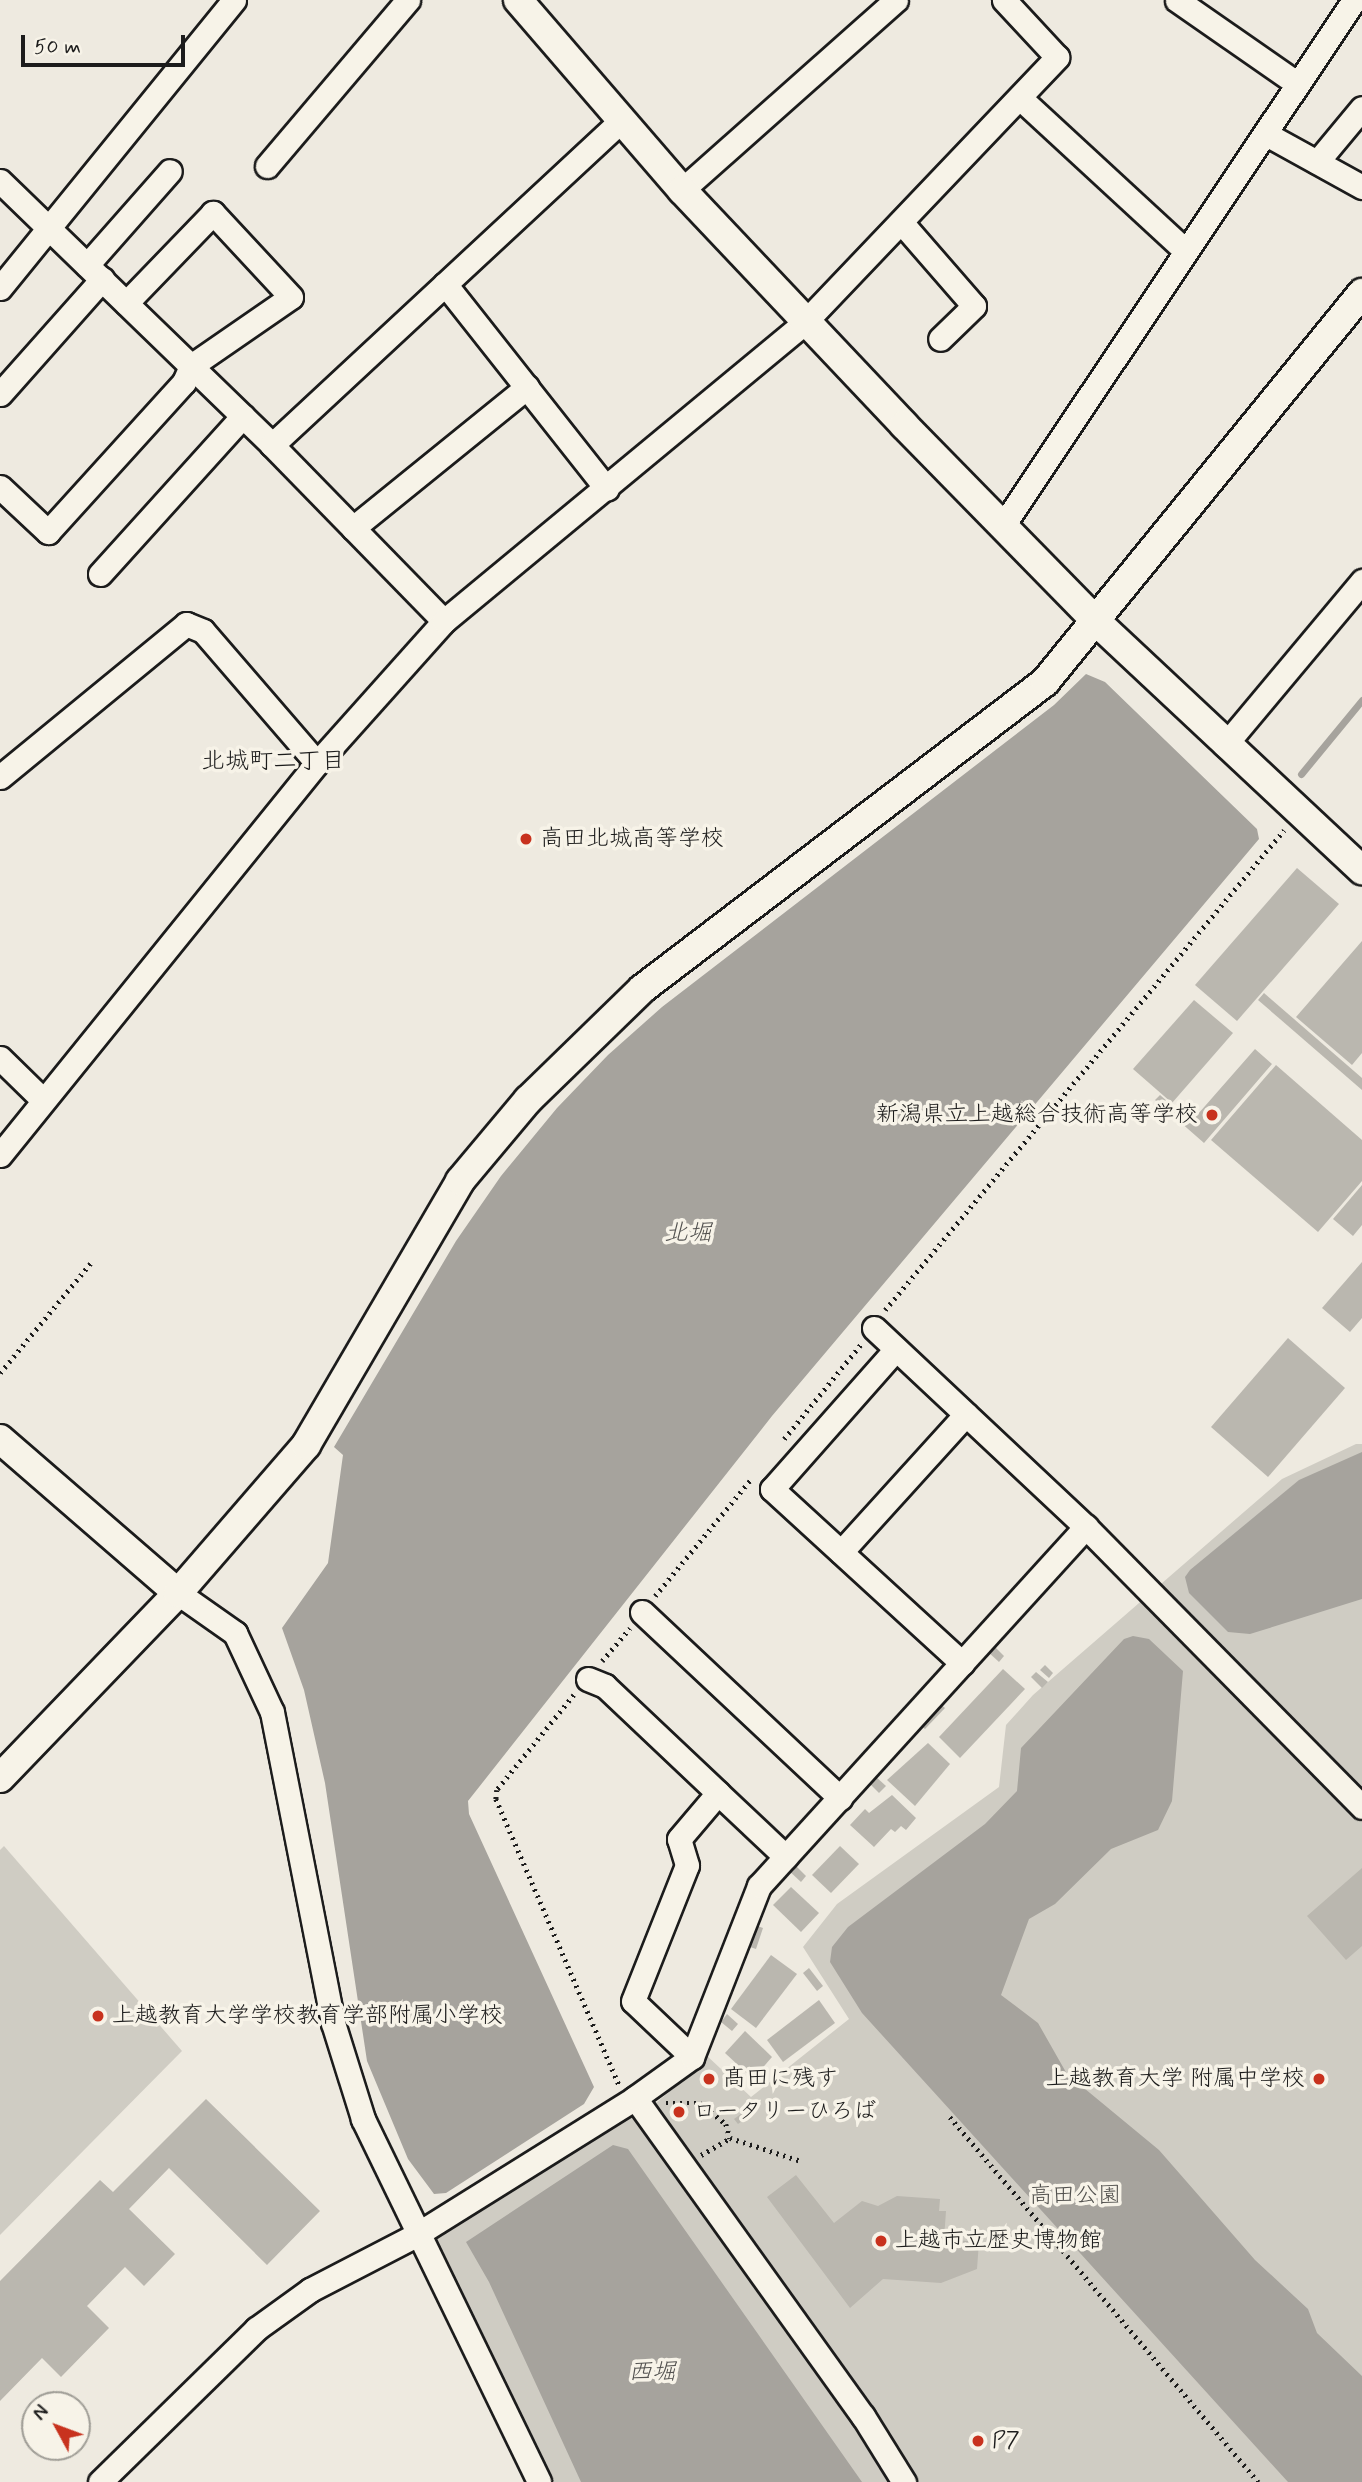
<!DOCTYPE html>
<html>
<head>
<meta charset="utf-8">
<style>
	body { margin:0 }
	#map { position:relative; width:1362px; height:2482px; overflow:hidden; background:#eeeae0; font-family:Mynerve,"Klee One",sans-serif }
	div>[style] { position:absolute }
	.green>* { inset:0; background:#cfccc3 }
	.water>* { inset:0; background:#a6a39d }
	.stream>* { height:7px; margin:-3.5px; padding:0 3.5px; transform-origin:3.5px; border-radius:3.5px; background:#a6a39d }
	.building>* { inset:0; background:#bab7af }
	.path>* { height:4.5px; margin-top:-2.25px; transform-origin:0; background:repeating-linear-gradient(90deg,#1c1c1c 0 2px,transparent 0 7px) }
	.roads { filter:drop-shadow(2px 0 #1c1c1c) drop-shadow(-2px 0 #1c1c1c) drop-shadow(0 2px #1c1c1c) drop-shadow(0 -2px #1c1c1c) }
	.minor>* { height:23px; margin:-11.5px; padding:0 11.5px; transform-origin:11.5px; border-radius:11.5px; background:#f7f3e8 }
	.tertiary>* { height:28px; margin:-14px; padding:0 14px; transform-origin:14px; border-radius:14px; background:#f7f3e8 }
	.dots>* { width:19px; height:19px; translate:-50% -50%; box-sizing:border-box; border:4px solid #f7f3e8; border-radius:50% }
	span { translate:-50% -50%; white-space:nowrap; text-align:center; line-height:1.15; -webkit-text-stroke:7px #f7f3e8; paint-order:stroke }
	.poi-label { font-size:23px; color:#1c1c1c }
	.left { translate:0 -50%; text-align:left }
	.right { translate:-100% -50%; text-align:right }
	.park-label { font-size:23px; color:#52514e }
	.neighbourhood-label { font-size:24px; color:#1c1c1c }
	.water-label { font-size:24px; color:#535250; font-style:italic }
	.north { position:absolute; left:21px; top:2391px; width:70px; height:70px; box-sizing:border-box; background:#f7f3e8; border:2px solid #9f9d96; border-radius:50%; rotate:311deg; font-size:19px; font-weight:700; line-height:28px; text-align:center; color:#1c1c1c }
	.north::after { content:''; display:block; margin:auto; width:24px; height:32px; background:#c8321e; clip-path:polygon(50% 0,100% 100%,50% 72%,0 100%) }
	.scale { position:absolute; left:21px; top:35px; width:164px; height:32px; box-sizing:border-box; border:4px solid #1c1c1c; border-top:0; padding-left:9px; font-size:21px; line-height:24px; white-space:nowrap; color:#1c1c1c; -webkit-text-stroke:5px #f7f3e8; paint-order:stroke }
</style>
</head>
<body>
<div id="map">
	<div class="green">
		<i style="clip-path:polygon(1356px 1444px,1362px 1444px,1362px 2482px,548px 2482px,428px 2241px,616px 2118px,657px 2102px,698px 2068px,705px 2054px,751px 2097px,849px 2019px,803px 1947px,837px 1904px,999px 1787px,1006px 1725px,1033px 1695px,1282px 1479px)"></i>
		<i style="clip-path:polygon(4px 1846px,182px 2051px,0 2235px,0 1850px)"></i>
	</div>
	<div class="water">
		<i style="clip-path:polygon(1086px 674px,1105px 682px,1257px 829px,1259px 839px,772px 1416px,468px 1801px,469px 1814px,594px 2087px,584px 2104px,446px 2193px,434px 2194px,408px 2159px,367px 2061px,325px 1783px,304px 1690px,282px 1628px,328px 1563px,343px 1455px,334px 1447px,456px 1241px,501px 1176px,557px 1108px,608px 1055px,662px 1007px,1054px 705px)"></i>
		<i style="clip-path:polygon(1362px 1452px,1362px 1599px,1250px 1634px,1228px 1632px,1189px 1593px,1185px 1577px,1190px 1570px,1299px 1480px)"></i>
		<i style="clip-path:polygon(1133px 1636px,1149px 1639px,1183px 1671px,1172px 1801px,1158px 1830px,1111px 1849px,1055px 1904px,1029px 1919px,1001px 1995px,1038px 2023px,1067px 2074px,1159px 2150px,1255px 2260px,1308px 2309px,1317px 2333px,1362px 2376px,1362px 2482px,1288px 2482px,862px 2013px,830px 1962px,832px 1947px,848px 1927px,985px 1824px,1017px 1791px,1021px 1748px,1124px 1639px)"></i>
		<i style="clip-path:polygon(613px 2145px,628px 2149px,862px 2482px,581px 2482px,489px 2282px,466px 2242px)"></i>
	</div>
	<div class="stream">
		<i style="left:1301px;top:774px;width:96px;rotate:-50.5deg"></i>
	</div>
	<div class="building">
		<i style="clip-path:polygon(1297px 868px,1339px 904px,1237px 1021px,1195px 985px)"></i>
		<i style="clip-path:polygon(1362px 941px,1362px 1053px,1352px 1065px,1296px 1017px)"></i>
		<i style="clip-path:polygon(1264px 993px,1362px 1078px,1362px 1090px,1258px 1000px)"></i>
		<i style="clip-path:polygon(1194px 1000px,1233px 1033px,1172px 1103px,1133px 1069px)"></i>
		<i style="clip-path:polygon(1255px 1049px,1272px 1064px,1204px 1143px,1155px 1100px,1160px 1095px,1191px 1122px)"></i>
		<i style="clip-path:polygon(1276px 1065px,1362px 1140px,1362px 1181px,1318px 1232px,1211px 1140px)"></i>
		<i style="clip-path:polygon(1362px 1185px,1362px 1225px,1353px 1236px,1333px 1219px)"></i>
		<i style="clip-path:polygon(1362px 1262px,1362px 1318px,1350px 1332px,1322px 1308px)"></i>
		<i style="clip-path:polygon(1288px 1338px,1345px 1388px,1268px 1477px,1211px 1427px)"></i>
		<i style="clip-path:polygon(993px 1645px,1004px 1656px,999px 1662px,987px 1651px)"></i>
		<i style="clip-path:polygon(1045px 1665px,1053px 1673px,1049px 1678px,1040px 1670px)"></i>
		<i style="clip-path:polygon(1003px 1669px,1025px 1689px,960px 1758px,939px 1737px)"></i>
		<i style="clip-path:polygon(1036px 1672px,1048px 1682px,1042px 1688px,1031px 1677px)"></i>
		<i style="clip-path:polygon(940px 1704px,945px 1708px,925px 1729px,920px 1725px)"></i>
		<i style="clip-path:polygon(928px 1743px,950px 1764px,915px 1806px,887px 1780px)"></i>
		<i style="clip-path:polygon(875px 1776px,886px 1786px,879px 1793px,869px 1783px)"></i>
		<i style="clip-path:polygon(892px 1795px,916px 1818px,906px 1830px,901px 1826px,895px 1832px,891px 1829px,874px 1847px,850px 1825px,865px 1809px,869px 1813px)"></i>
		<i style="clip-path:polygon(840px 1846px,859px 1864px,831px 1893px,812px 1875px)"></i>
		<i style="clip-path:polygon(794px 1864px,806px 1876px,801px 1882px,788px 1870px)"></i>
		<i style="clip-path:polygon(1362px 1868px,1362px 1946px,1346px 1960px,1307px 1916px)"></i>
		<i style="clip-path:polygon(791px 1887px,819px 1913px,801px 1932px,773px 1905px)"></i>
		<i style="clip-path:polygon(755px 1925px,763px 1928px,756px 1949px,747px 1946px)"></i>
		<i style="clip-path:polygon(771px 1955px,797px 1974px,756px 2028px,731px 2009px)"></i>
		<i style="clip-path:polygon(809px 1968px,823px 1986px,817px 1991px,803px 1973px)"></i>
		<i style="clip-path:polygon(819px 2000px,835px 2023px,783px 2062px,767px 2040px)"></i>
		<i style="clip-path:polygon(727px 2014px,738px 2024px,732px 2031px,721px 2022px)"></i>
		<i style="clip-path:polygon(745px 2031px,772px 2057px,753px 2079px,725px 2053px)"></i>
		<i style="clip-path:polygon(206px 2099px,320px 2211px,267px 2265px,169px 2168px,129px 2209px,175px 2254px,144px 2286px,125px 2267px,87px 2306px,109px 2328px,61px 2377px,42px 2358px,0 2401px,0 2281px,100px 2180px,113px 2192px)"></i>
		<i style="clip-path:polygon(745px 2111px,749px 2116px,738px 2124px,734px 2119px)"></i>
		<i style="clip-path:polygon(796px 2175px,834px 2223px,862px 2201px,878px 2206px,897px 2196px,940px 2199px,939px 2211px,946px 2211px,944px 2239px,979px 2242px,977px 2269px,941px 2283px,883px 2279px,850px 2308px,767px 2197px)"></i>
	</div>
	<div class="path">
		<i style="left:885px;top:1310px;width:624px;rotate:-50.26deg"></i>
		<i style="left:0;top:1373px;width:146px;rotate:-50.5deg"></i>
		<i style="left:784px;top:1439px;width:124px;rotate:-50.9deg"></i>
		<i style="left:655px;top:1596px;width:151px;rotate:-50.6deg"></i>
		<i style="left:602px;top:1661px;width:43px;rotate:-49.7deg"></i>
		<i style="left:574px;top:1695px;width:122px;rotate:129deg"></i>
		<i style="left:497px;top:1790px;width:9px;rotate:96deg"></i>
		<i style="left:496px;top:1799px;width:311px;rotate:66.7deg"></i>
		<i style="left:666px;top:2103px;width:34px"></i>
		<i style="left:700px;top:2103px;width:33px;rotate:39deg"></i>
		<i style="left:726px;top:2124px;width:15px;rotate:74deg"></i>
		<i style="left:950px;top:2117px;width:478px;rotate:49.8deg"></i>
		<i style="left:701px;top:2155px;width:34px;rotate:-30deg"></i>
		<i style="left:730px;top:2138px;width:75px;rotate:17.9deg"></i>
	</div>
	<div class="roads">
		<div class="minor">
			<i style="left:1177px;top:0;width:147px;rotate:34.8deg"></i>
			<i style="left:1020px;top:98px;width:224px;rotate:42.7deg"></i>
			<i style="left:1266px;top:134px;width:110px;rotate:28.9deg"></i>
			<i style="left:1317px;top:162px;width:70px;rotate:-50.2deg"></i>
			<i style="left:267px;top:166px;width:218px;rotate:-49.7deg"></i>
			<i style="left:0;top:181px;width:379px;rotate:44.1deg"></i>
			<i style="left:272px;top:445px;width:246px;rotate:45.7deg"></i>
			<i style="left:682px;top:190px;width:286px;rotate:-41.6deg"></i>
			<i style="left:901px;top:222px;width:111px;rotate:49deg"></i>
			<i style="left:974px;top:306px;width:47px;rotate:135.9deg"></i>
			<i style="left:87px;top:265px;width:125px;rotate:-48.6deg"></i>
			<i style="left:445px;top:284px;width:261px;rotate:51.7deg"></i>
			<i style="left:0;top:288px;width:371px;rotate:-50.9deg"></i>
			<i style="left:0;top:394px;width:154px;rotate:-48.4deg"></i>
			<i style="left:272px;top:445px;width:476px;rotate:-42.9deg"></i>
			<i style="left:0;top:487px;width:66px;rotate:43.2deg"></i>
			<i style="left:48px;top:532px;width:202px;rotate:-47.8deg"></i>
			<i style="left:184px;top:382px;width:17px;rotate:-66deg"></i>
			<i style="left:191px;top:366px;width:121px;rotate:-34.6deg"></i>
			<i style="left:291px;top:297px;width:115px;rotate:-132.9deg"></i>
			<i style="left:213px;top:213px;width:125px;rotate:134deg"></i>
			<i style="left:1004px;top:524px;width:630px;rotate:-56.26deg"></i>
			<i style="left:353px;top:528px;width:224px;rotate:-39deg"></i>
			<i style="left:100px;top:574px;width:213px;rotate:-47.9deg"></i>
			<i style="left:1225px;top:745px;width:214px;rotate:-50.1deg"></i>
			<i style="left:0;top:777px;width:241px;rotate:-39.4deg"></i>
			<i style="left:186px;top:624px;width:18px;rotate:22deg"></i>
			<i style="left:203px;top:631px;width:174px;rotate:49.2deg"></i>
			<i style="left:0;top:1058px;width:60px;rotate:44.3deg"></i>
			<i style="left:0;top:1155px;width:504px;rotate:-51.04deg"></i>
			<i style="left:317px;top:763px;width:191px;rotate:-48.2deg"></i>
			<i style="left:444px;top:621px;width:469px;rotate:-39.6deg"></i>
			<i style="left:805px;top:322px;width:366px;rotate:-46.4deg"></i>
			<i style="left:1057px;top:57px;width:78px;rotate:-132.9deg"></i>
			<i style="left:874px;top:1328px;width:291px;rotate:43.2deg"></i>
			<i style="left:1086px;top:1527px;width:393px;rotate:45.4deg"></i>
			<i style="left:896px;top:1349px;width:187px;rotate:131.5deg"></i>
			<i style="left:772px;top:1489px;width:258px;rotate:42.5deg"></i>
			<i style="left:841px;top:1552px;width:186px;rotate:-47.8deg"></i>
			<i style="left:178px;top:1593px;width:70px;rotate:35.1deg"></i>
			<i style="left:235px;top:1633px;width:87px;rotate:64.9deg"></i>
			<i style="left:272px;top:1712px;width:317px;rotate:78.9deg"></i>
			<i style="left:333px;top:2023px;width:101px;rotate:72.6deg"></i>
			<i style="left:363px;top:2119px;width:403px;rotate:64.1deg"></i>
			<i style="left:642px;top:1612px;width:272px;rotate:43.2deg"></i>
			<i style="left:588px;top:1679px;width:18px;rotate:22deg"></i>
			<i style="left:605px;top:1686px;width:156px;rotate:43.4deg"></i>
			<i style="left:692px;top:2057px;width:81px;rotate:-136.5deg"></i>
			<i style="left:633px;top:2001px;width:146px;rotate:-68.3deg"></i>
			<i style="left:687px;top:1865px;width:27px;rotate:-107deg"></i>
			<i style="left:679px;top:1839px;width:60px;rotate:-49.7deg"></i>
			<i style="left:718px;top:1793px;width:93px;rotate:43.3deg"></i>
			<i style="left:635px;top:2098px;width:391px;rotate:54.4deg"></i>
			<i style="left:863px;top:2416px;width:78px;rotate:58.2deg"></i>
			<i style="left:100px;top:2482px;width:219px;rotate:-44.4deg"></i>
			<i style="left:256px;top:2329px;width:67px;rotate:-35.8deg"></i>
			<i style="left:310px;top:2290px;width:119px;rotate:-27.4deg"></i>
			<i style="left:416px;top:2235px;width:258px;rotate:-32deg"></i>
			<i style="left:635px;top:2098px;width:70px;rotate:-35.7deg"></i>
			<i style="left:692px;top:2057px;width:184px;rotate:-68.6deg"></i>
			<i style="left:759px;top:1886px;width:486px;rotate:-47.7deg"></i>
		</div>
		<div class="tertiary">
			<i style="left:518px;top:0;width:251px;rotate:49.2deg"></i>
			<i style="left:682px;top:190px;width:323px;rotate:46.6deg"></i>
			<i style="left:904px;top:425px;width:277px;rotate:45.6deg"></i>
			<i style="left:1098px;top:623px;width:362px;rotate:43.1deg"></i>
			<i style="left:0;top:1439px;width:235px;rotate:40.9deg"></i>
			<i style="left:0;top:1778px;width:257px;rotate:-46.1deg"></i>
			<i style="left:178px;top:1593px;width:196px;rotate:-49.1deg"></i>
			<i style="left:306px;top:1445px;width:306px;rotate:-59.7deg"></i>
			<i style="left:460px;top:1181px;width:106px;rotate:-50deg"></i>
			<i style="left:528px;top:1100px;width:159px;rotate:-44.2deg"></i>
			<i style="left:642px;top:989px;width:507px;rotate:-37.3deg"></i>
			<i style="left:1045px;top:682px;width:502px;rotate:-50.82deg"></i>
		</div>
	</div>
	<div class="dots">
		<i style="left:526px;top:839px;background:#c8321e"></i>
		<i style="left:1212px;top:1115px;background:#c8321e"></i>
		<i style="left:98px;top:2016px;background:#c8321e"></i>
		<i style="left:709px;top:2079px;background:#c8321e"></i>
		<i style="left:1319px;top:2079px;background:#c8321e"></i>
		<i style="left:679px;top:2112px;background:#c8321e"></i>
		<i style="left:881px;top:2241px;background:#c8321e"></i>
		<i style="left:978px;top:2441px;background:#c8321e"></i>
	</div>
	<div class="poi-label">
		<span class="left" style="left:540px;top:839px">高田北城高等学校</span>
		<span class="right" style="left:1198px;top:1115px">新潟県立上越総合技術高等学校</span>
		<span class="left" style="left:112px;top:2016px">上越教育大学学校教育学部附属小学校</span>
		<span class="left" style="left:723px;top:2079px">髙田に残す</span>
		<span class="right" style="left:1305px;top:2079px">上越教育大学 附属中学校</span>
		<span class="left" style="left:693px;top:2112px">ロータリーひろば</span>
		<span class="left" style="left:895px;top:2241px">上越市立歴史博物館</span>
		<span class="left" style="left:992px;top:2441px">P7</span>
	</div>
	<div class="park-label">
		<span style="left:1075px;top:2196px">高田公園</span>
	</div>
	<div class="neighbourhood-label">
		<span style="left:273px;top:762px">北城町二丁目</span>
	</div>
	<div class="water-label">
		<span style="left:688px;top:1234px">北堀</span>
		<span style="left:652px;top:2373px">西堀</span>
	</div>
	<div class="north">N</div>
	<div class="scale">50 m</div>
</div>
</body>
</html>
